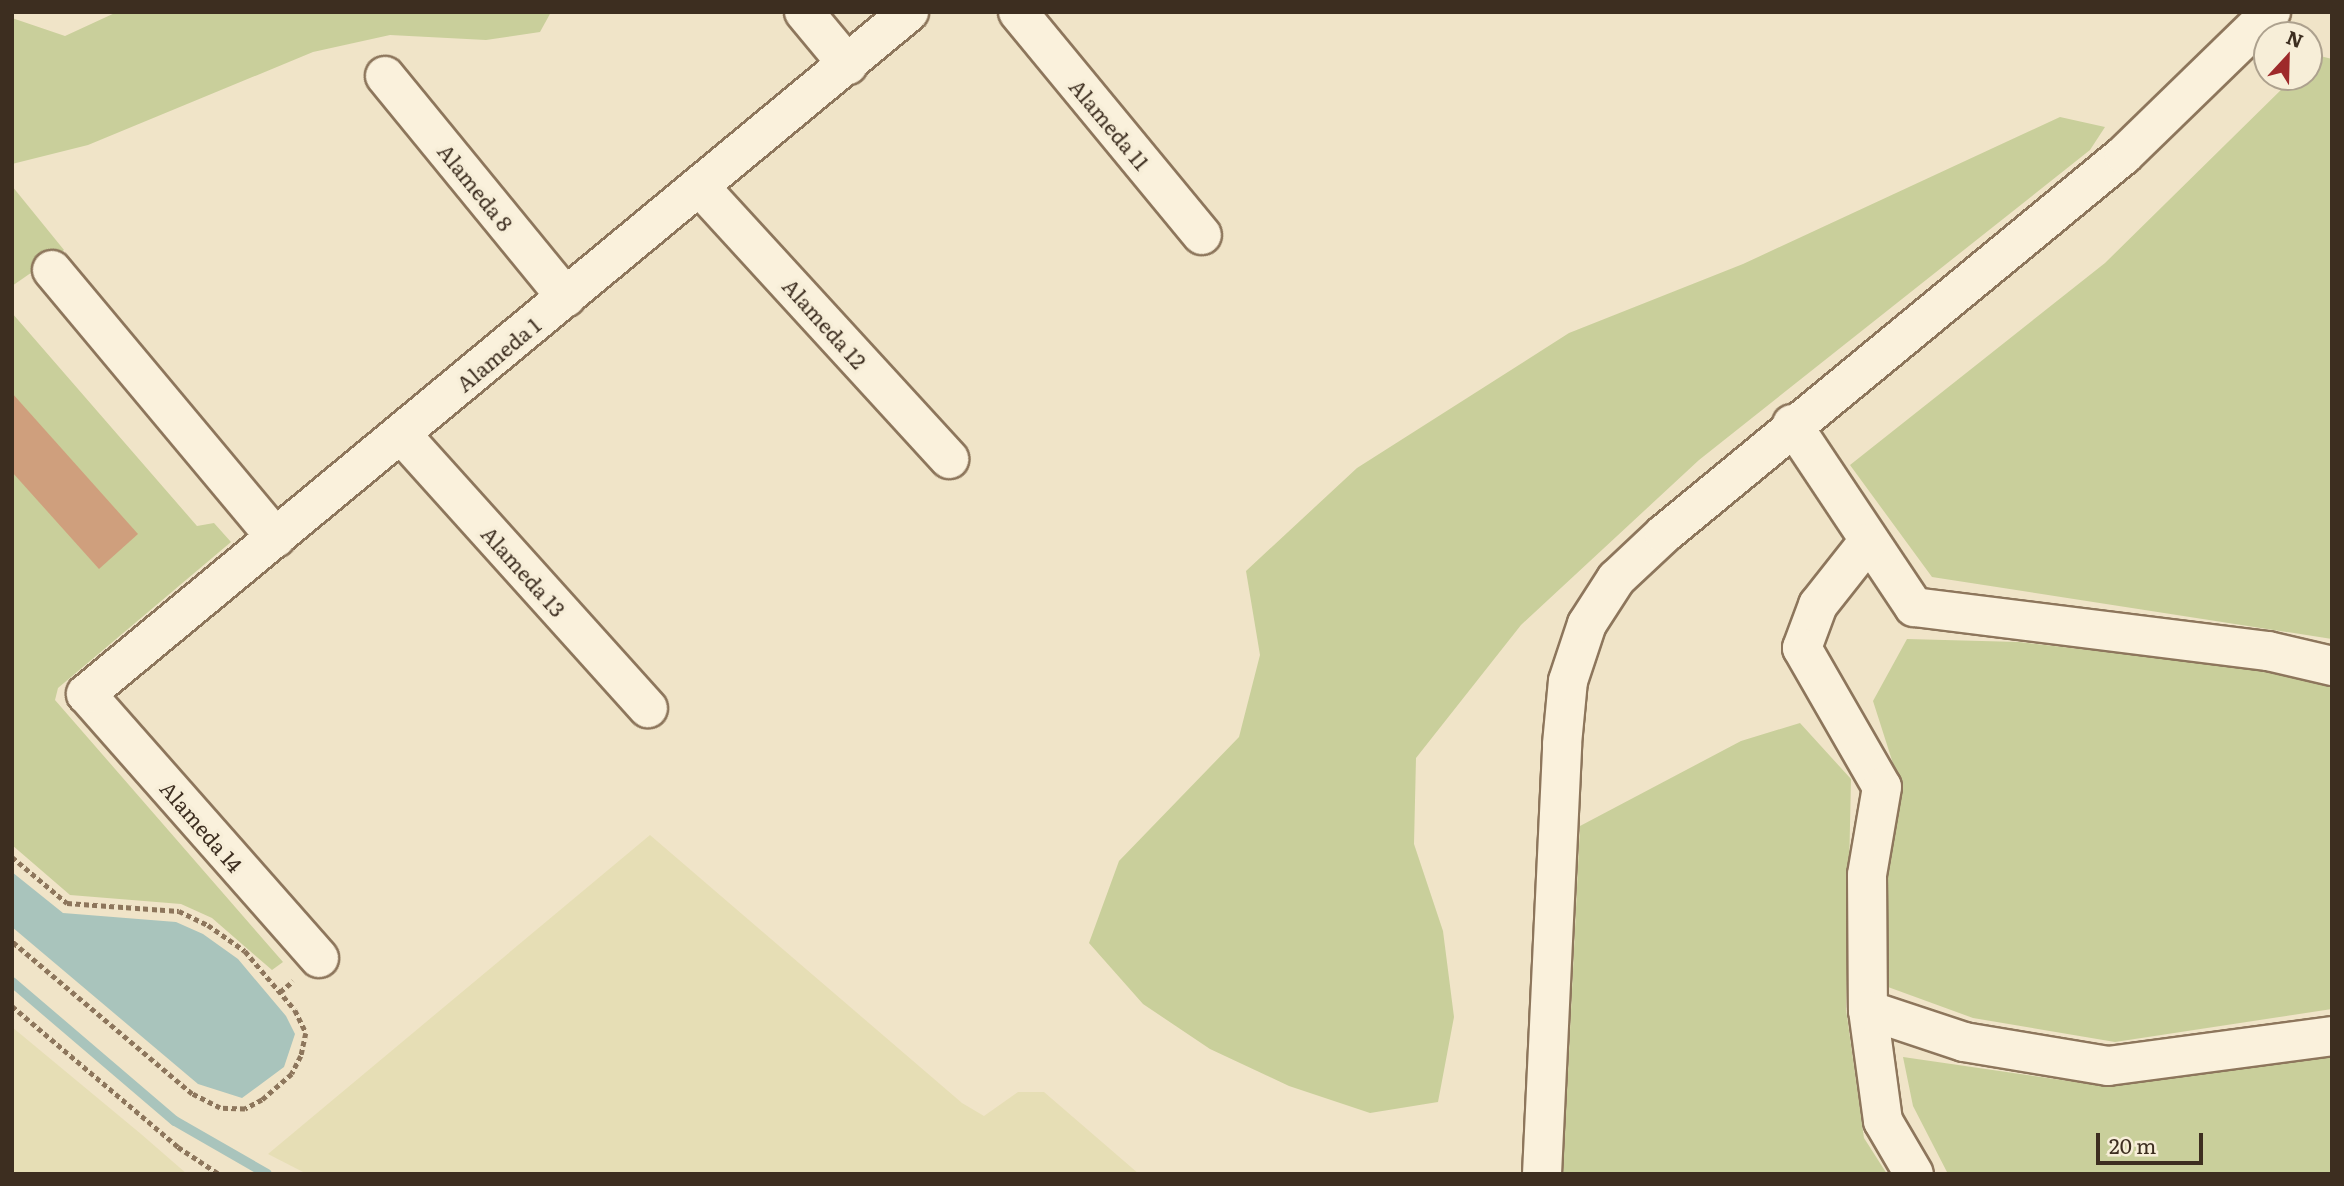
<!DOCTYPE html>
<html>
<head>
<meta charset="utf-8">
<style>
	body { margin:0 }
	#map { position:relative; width:2344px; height:1186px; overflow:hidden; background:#f0e4c8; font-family:Literata,serif }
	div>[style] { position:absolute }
	.farmland>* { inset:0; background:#e6deb5 }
	.green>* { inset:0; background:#c9cf9b }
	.water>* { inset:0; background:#a9c4bc }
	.stream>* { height:10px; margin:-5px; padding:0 5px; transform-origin:5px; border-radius:5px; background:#a9c4bc }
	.building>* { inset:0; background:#cf9f7d }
	.path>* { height:4.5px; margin-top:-2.25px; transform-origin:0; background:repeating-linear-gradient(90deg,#8d765c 0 5px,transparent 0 8.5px) }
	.roads { filter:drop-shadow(2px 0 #8d765c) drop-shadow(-2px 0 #8d765c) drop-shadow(0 2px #8d765c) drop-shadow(0 -2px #8d765c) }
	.minor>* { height:38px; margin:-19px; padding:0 19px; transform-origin:19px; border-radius:19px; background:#faf1dc }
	span { translate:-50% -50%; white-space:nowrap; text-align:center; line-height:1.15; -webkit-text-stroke:7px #f7eed8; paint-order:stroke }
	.street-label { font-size:21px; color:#3d2e20 }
	.frame { position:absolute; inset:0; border:14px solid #3d2e20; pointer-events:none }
	.north { position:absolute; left:2253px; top:21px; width:70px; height:70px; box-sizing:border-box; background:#f7eed8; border:2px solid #ada18e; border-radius:50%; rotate:22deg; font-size:19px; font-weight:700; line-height:28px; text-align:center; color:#3d2e20 }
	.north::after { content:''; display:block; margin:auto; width:24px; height:32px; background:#9e2a2b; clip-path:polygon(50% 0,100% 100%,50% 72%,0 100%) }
	.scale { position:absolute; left:2096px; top:1133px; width:107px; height:32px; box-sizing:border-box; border:4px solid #3d2e20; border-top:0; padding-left:9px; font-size:21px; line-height:24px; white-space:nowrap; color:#3d2e20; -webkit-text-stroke:5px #f7eed8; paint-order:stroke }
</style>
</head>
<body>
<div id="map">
	<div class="farmland">
		<i style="clip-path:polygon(650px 835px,962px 1103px,984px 1116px,1018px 1092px,1044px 1092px,1139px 1174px,307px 1174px,268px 1154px)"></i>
		<i style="clip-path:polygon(12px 1027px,141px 1134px,187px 1174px,12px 1174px)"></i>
	</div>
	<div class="green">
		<i style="clip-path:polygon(117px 12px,551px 12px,540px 32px,486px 40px,390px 35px,313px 52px,88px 145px,12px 164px,12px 18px,65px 36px)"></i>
		<i style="clip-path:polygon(2316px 55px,2332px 59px,2332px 639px,1932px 577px,1850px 465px,2105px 263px,2294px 77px,2309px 77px)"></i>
		<i style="clip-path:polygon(2060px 117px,2105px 127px,2090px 150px,1699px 460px,1521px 625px,1416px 758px,1414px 844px,1443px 931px,1454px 1017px,1438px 1102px,1370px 1113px,1289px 1086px,1210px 1049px,1143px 1004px,1089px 943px,1119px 861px,1239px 737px,1260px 655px,1246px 571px,1357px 468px,1569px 333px,1743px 264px)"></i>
		<i style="clip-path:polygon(12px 186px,64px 250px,12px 286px)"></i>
		<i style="clip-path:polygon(12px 313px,197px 526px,214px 523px,231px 542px,58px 688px,55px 700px,283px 962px,272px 970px,212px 918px,181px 904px,70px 895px,12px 845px)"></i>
		<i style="clip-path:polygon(1907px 639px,2019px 642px,2262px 670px,2332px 687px,2332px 1009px,2115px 1042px,1973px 1018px,1888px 987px,1887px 878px,1897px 776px,1873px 701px)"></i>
		<i style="clip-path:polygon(1800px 723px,1851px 779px,1846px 1009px,1864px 1138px,1887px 1174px,1563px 1174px,1580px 826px,1741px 741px)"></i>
		<i style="clip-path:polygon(1903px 1057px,2103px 1086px,2332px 1057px,2332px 1174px,1948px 1174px,1913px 1106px)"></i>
	</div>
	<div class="water">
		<i style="clip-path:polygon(12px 872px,63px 913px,176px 922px,203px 934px,238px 959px,286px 1016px,295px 1034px,284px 1067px,242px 1098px,198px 1084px,12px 927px)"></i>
	</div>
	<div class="stream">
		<i style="left:12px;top:982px;width:214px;rotate:40.5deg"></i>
		<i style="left:175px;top:1121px;width:106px;rotate:29.9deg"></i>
	</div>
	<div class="building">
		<i style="clip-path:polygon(12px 393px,138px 534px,99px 569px,12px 472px)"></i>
	</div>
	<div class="path">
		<i style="left:12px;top:857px;width:72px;rotate:39.9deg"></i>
		<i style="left:67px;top:903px;width:112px;rotate:4.1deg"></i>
		<i style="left:179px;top:911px;width:32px;rotate:26deg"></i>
		<i style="left:208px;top:925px;width:45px;rotate:35.1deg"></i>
		<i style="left:245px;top:951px;width:77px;rotate:49.7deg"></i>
		<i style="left:295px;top:1010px;width:25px;rotate:64deg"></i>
		<i style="left:306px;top:1033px;width:24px;rotate:102deg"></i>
		<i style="left:301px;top:1056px;width:20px;rotate:117deg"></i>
		<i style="left:292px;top:1074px;width:40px;rotate:139deg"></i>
		<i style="left:262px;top:1100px;width:19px;rotate:152deg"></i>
		<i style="left:245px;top:1109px;width:25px;rotate:-178deg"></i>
		<i style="left:220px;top:1108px;width:31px;rotate:-153deg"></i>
		<i style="left:192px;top:1094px;width:236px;rotate:-139.8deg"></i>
		<i style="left:280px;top:992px;width:17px;rotate:-40deg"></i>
		<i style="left:12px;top:1006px;width:218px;rotate:40.3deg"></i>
		<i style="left:178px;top:1147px;width:49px;rotate:33.4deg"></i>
	</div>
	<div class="roads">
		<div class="minor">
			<i style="left:804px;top:12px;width:69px;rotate:50.3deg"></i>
			<i style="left:1018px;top:12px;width:289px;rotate:50.5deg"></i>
			<i style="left:385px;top:76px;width:286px;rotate:50.7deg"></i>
			<i style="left:700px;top:187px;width:369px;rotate:47.5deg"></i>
			<i style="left:52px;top:270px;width:349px;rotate:50.1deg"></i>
			<i style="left:1792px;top:424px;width:220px;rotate:56.3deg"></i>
			<i style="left:1914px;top:607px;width:357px;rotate:7.1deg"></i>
			<i style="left:2268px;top:651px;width:66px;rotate:13.2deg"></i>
			<i style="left:401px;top:434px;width:369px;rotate:48deg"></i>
			<i style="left:1867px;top:543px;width:79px;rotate:128.3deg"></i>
			<i style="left:1818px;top:605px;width:46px;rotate:110.4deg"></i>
			<i style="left:1802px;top:648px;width:160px;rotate:60.1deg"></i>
			<i style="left:1882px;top:787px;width:89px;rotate:99.7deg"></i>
			<i style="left:1867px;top:875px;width:135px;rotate:89.6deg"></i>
			<i style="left:1868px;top:1010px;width:112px;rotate:82.3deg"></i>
			<i style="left:1883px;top:1121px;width:61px;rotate:59.7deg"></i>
			<i style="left:319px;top:958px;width:352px;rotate:-131.4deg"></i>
			<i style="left:86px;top:694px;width:1069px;rotate:-39.65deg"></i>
			<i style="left:1868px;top:1010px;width:101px;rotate:18.4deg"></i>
			<i style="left:1964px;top:1042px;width:146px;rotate:9.5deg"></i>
			<i style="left:2108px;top:1066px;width:226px;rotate:-7.6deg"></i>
			<i style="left:1542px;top:1174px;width:430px;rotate:-87.3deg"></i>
			<i style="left:1562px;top:744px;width:63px;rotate:-84.6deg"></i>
			<i style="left:1568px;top:681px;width:60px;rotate:-71.6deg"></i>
			<i style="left:1587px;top:624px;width:54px;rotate:-57.2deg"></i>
			<i style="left:1616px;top:579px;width:66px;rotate:-43.2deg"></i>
			<i style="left:1664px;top:534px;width:596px;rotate:-39.49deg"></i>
			<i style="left:2124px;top:155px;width:205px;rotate:-44.2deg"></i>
		</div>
	</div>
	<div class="street-label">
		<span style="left:1110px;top:124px;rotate:50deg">Alameda 11</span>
		<span style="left:476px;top:187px;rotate:51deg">Alameda 8</span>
		<span style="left:825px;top:323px;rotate:48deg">Alameda 12</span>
		<span style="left:498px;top:354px;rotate:-40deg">Alameda 1</span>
		<span style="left:524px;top:571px;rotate:48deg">Alameda 13</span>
		<span style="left:202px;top:826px;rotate:49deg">Alameda 14</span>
	</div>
	<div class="frame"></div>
	<div class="north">N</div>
	<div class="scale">20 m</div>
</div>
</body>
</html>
